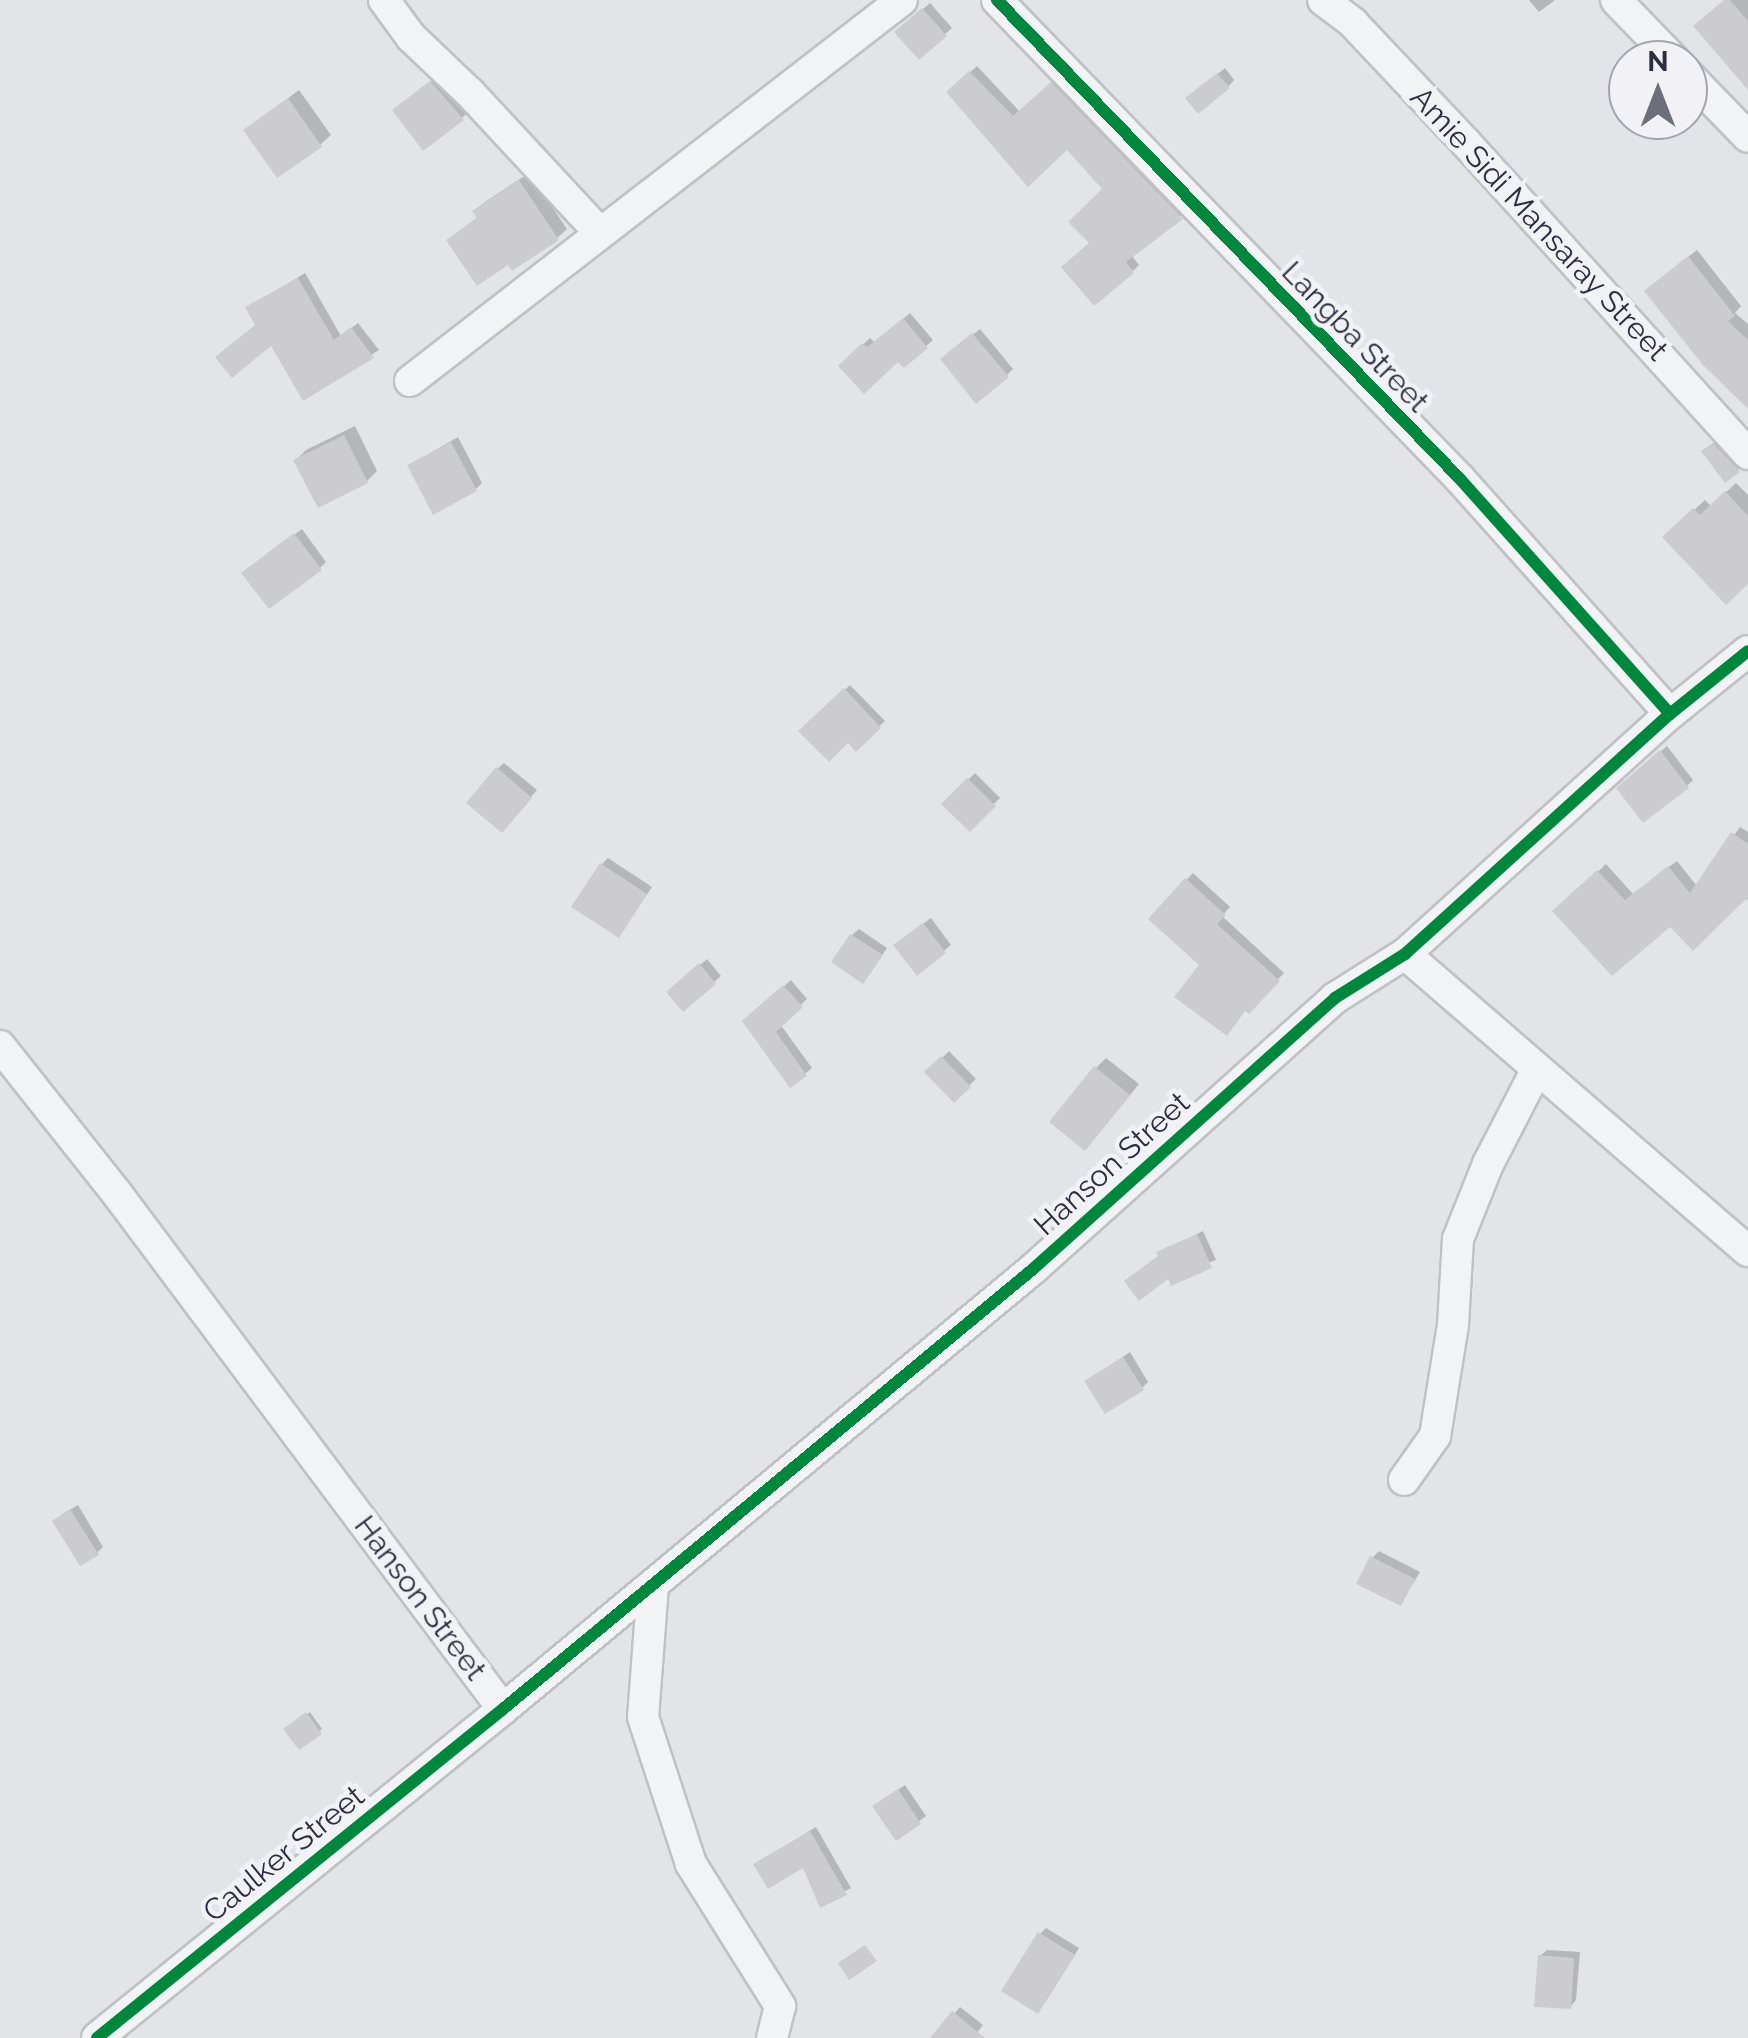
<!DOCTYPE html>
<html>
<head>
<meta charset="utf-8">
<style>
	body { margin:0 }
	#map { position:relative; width:1748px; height:2038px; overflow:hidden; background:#e3e4e8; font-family:Raleway,sans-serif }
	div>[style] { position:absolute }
	.shadow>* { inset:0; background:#0003 }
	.building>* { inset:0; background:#cbcbd0 }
	.roads { filter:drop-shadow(2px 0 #c0c1c4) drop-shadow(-2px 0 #c0c1c4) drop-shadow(0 2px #c0c1c4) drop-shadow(0 -2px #c0c1c4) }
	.street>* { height:30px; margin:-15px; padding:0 15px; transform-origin:15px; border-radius:15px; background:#f2f3f5 }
	.cycleway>* { height:12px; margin:-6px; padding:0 6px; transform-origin:6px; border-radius:6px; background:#00873e }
	span { translate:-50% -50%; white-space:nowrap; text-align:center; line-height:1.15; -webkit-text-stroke:9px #f2f2f6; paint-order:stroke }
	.street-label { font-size:30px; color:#2c2e3f }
	.north { position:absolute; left:1608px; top:40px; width:100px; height:100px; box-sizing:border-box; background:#f2f2f6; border:2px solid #a3a4ad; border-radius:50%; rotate:0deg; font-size:28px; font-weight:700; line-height:40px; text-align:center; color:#2c2e3f }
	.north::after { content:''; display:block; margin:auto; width:35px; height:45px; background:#6c6e7a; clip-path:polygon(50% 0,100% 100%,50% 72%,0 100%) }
</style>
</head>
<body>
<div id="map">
	<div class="shadow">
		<i style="clip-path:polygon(1529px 0,1555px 0,1539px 12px)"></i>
		<i style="clip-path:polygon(1725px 0,1748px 0,1748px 86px)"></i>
		<i style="clip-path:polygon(930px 3px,952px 28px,920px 57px,903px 26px)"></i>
		<i style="clip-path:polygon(977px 66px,1020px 112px,1058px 78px,1187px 211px,1131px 255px,1139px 265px,1133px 271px,1092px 243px,1106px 189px,1067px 147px,949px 92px)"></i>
		<i style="clip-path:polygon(1225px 68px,1234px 80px,1228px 87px,1195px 92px)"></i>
		<i style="clip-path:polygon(438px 76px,468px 112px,462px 118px,401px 104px)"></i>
		<i style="clip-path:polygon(299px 90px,331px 135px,320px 145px,246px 130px)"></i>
		<i style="clip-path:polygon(529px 173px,567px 229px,557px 238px,509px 261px,449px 240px,479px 216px,475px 211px,485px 202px)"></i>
		<i style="clip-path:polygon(1697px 250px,1741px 306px,1735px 313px,1748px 324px,1748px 405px,1655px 283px)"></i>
		<i style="clip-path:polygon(305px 273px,341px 336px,358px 323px,379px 350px,304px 398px,248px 308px)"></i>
		<i style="clip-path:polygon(910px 313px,933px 340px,904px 365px,898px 358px,841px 366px,870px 338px,875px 343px)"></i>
		<i style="clip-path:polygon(980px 329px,1013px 369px,1007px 375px,949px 353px)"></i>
		<i style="clip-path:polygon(355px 426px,377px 471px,367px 481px,296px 460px,306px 450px)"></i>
		<i style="clip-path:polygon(458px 437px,482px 483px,476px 489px,410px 465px)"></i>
		<i style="clip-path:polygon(1720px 438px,1745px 464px,1725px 480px,1711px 445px)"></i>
		<i style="clip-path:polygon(1736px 483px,1748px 495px,1748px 581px,1665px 537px,1705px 500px,1711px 506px)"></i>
		<i style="clip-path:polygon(302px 529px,326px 562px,320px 568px,251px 567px)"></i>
		<i style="clip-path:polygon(850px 685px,885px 721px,856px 748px,848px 739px,801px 731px)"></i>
		<i style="clip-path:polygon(1667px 746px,1693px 780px,1687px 786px,1625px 782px)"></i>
		<i style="clip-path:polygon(504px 763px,537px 790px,508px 823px,497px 769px)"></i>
		<i style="clip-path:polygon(975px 773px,1000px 798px,970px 828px,945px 803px)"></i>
		<i style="clip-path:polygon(1740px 827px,1748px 832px,1748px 899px,1670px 924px,1556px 911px,1606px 864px,1633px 894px,1677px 861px,1697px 886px)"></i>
		<i style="clip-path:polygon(608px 858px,652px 887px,624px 928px,602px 864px)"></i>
		<i style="clip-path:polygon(1193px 873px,1230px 907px,1222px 916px,1284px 973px,1248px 1011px,1151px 918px)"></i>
		<i style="clip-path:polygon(931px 918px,951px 945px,917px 972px,903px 939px)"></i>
		<i style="clip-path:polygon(859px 929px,887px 948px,869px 975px,852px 935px)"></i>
		<i style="clip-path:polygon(707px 959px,721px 976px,684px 1008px,676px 986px)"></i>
		<i style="clip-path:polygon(791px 980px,807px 999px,780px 1024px,812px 1068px,805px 1074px,745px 1022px)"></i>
		<i style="clip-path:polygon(949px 1051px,976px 1079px,954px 1100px,928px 1072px)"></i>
		<i style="clip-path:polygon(1106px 1058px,1139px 1084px,1095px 1138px,1096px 1068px)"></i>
		<i style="clip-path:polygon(1203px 1231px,1216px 1260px,1169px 1275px,1159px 1253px)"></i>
		<i style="clip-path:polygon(1130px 1352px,1148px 1382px,1142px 1388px,1087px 1381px)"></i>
		<i style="clip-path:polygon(78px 1505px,103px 1547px,97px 1553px,61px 1515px)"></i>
		<i style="clip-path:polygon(1379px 1551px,1420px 1572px,1401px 1603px,1372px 1558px)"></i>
		<i style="clip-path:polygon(310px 1712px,322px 1729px,299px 1747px,287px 1729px)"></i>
		<i style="clip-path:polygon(905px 1785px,926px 1816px,896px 1838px,882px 1800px)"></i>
		<i style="clip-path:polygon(816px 1827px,851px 1888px,822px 1904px,804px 1865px,756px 1864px)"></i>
		<i style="clip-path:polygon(1046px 1928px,1079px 1948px,1044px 2004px,1040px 1934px)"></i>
		<i style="clip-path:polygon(1547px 1950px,1580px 1952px,1576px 2000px,1570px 2007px,1540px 1956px)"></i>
		<i style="clip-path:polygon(960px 2007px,983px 2025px,973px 2038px,933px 2038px)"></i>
	</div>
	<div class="building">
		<i style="clip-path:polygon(1724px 0,1730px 0,1748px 21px,1748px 90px,1693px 26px)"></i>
		<i style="clip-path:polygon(922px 8px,947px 36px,919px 60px,894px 32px)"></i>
		<i style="clip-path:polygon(969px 71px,1013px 116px,1051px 82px,1183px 219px,1126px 262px,1134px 273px,1094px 306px,1061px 267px,1089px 243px,1068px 222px,1102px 189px,1067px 150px,1028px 187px,946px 92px)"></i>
		<i style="clip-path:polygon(1217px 73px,1230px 88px,1198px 114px,1185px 98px)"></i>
		<i style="clip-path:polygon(430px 81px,464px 120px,423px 151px,392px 110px)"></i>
		<i style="clip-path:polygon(288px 98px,322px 147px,277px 178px,243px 130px)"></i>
		<i style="clip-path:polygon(519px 180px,559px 240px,512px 271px,508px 265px,477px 286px,446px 240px,477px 218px,472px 211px)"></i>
		<i style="clip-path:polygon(1688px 256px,1735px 316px,1728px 321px,1748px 340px,1748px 409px,1703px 365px,1644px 291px)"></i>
		<i style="clip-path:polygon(298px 278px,334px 340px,351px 327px,374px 358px,303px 401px,271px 346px,232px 378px,215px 357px,255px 325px,245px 307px)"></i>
		<i style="clip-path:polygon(903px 318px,928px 348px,904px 368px,898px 362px,864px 394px,838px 366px,862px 343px,867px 347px)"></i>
		<i style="clip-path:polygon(972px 333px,1009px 377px,976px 404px,940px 359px)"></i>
		<i style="clip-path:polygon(344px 435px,368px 483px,318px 508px,293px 460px)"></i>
		<i style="clip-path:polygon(451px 442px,477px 491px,433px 515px,407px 465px)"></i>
		<i style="clip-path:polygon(1713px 443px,1740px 472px,1725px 483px,1701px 451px)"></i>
		<i style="clip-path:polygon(1725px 491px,1748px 516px,1748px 584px,1726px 605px,1662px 537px,1693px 508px,1700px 515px)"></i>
		<i style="clip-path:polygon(294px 533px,322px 570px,269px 609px,241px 573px)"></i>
		<i style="clip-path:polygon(844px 688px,881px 728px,856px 752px,848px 743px,829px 762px,798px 731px)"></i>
		<i style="clip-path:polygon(1660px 750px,1689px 788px,1643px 823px,1616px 788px)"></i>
		<i style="clip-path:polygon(496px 767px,532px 798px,502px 833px,466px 803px)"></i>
		<i style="clip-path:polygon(967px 778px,996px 806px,970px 832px,941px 804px)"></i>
		<i style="clip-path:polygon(1731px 832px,1748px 844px,1748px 897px,1693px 951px,1670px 927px,1612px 976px,1552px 911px,1597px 870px,1625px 900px,1668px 866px,1690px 893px)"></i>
		<i style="clip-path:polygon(600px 863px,647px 894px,619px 938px,571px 907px)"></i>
		<i style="clip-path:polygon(1185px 878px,1226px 915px,1217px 924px,1280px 981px,1249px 1014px,1245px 1011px,1227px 1036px,1174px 997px,1199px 965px,1148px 919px)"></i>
		<i style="clip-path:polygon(923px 923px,946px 953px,917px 976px,893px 945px)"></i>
		<i style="clip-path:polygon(850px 934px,883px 955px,863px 984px,831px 962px)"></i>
		<i style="clip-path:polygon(699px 963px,716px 984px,683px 1012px,666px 992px)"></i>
		<i style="clip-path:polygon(783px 985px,803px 1007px,776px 1032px,807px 1076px,790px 1088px,742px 1021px)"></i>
		<i style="clip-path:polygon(941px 1056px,971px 1087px,954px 1103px,924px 1072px)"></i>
		<i style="clip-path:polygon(1094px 1066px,1130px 1095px,1085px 1151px,1049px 1122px)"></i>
		<i style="clip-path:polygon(1197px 1234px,1212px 1268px,1171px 1286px,1168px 1279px,1139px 1301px,1124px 1281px,1158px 1256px,1156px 1252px)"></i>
		<i style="clip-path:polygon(1123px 1357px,1144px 1390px,1105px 1414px,1084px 1381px)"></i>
		<i style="clip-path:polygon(70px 1509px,99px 1555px,80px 1566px,52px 1521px)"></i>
		<i style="clip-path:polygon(1370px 1556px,1415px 1579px,1401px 1606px,1356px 1584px)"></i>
		<i style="clip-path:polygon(306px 1712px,322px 1734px,299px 1750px,283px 1729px)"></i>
		<i style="clip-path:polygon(898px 1789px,921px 1824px,896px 1841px,872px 1806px)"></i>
		<i style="clip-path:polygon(810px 1831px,847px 1895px,820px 1908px,803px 1868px,768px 1889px,753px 1864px)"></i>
		<i style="clip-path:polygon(1038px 1932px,1075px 1955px,1038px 2014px,1001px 1991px)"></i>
		<i style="clip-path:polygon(865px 1945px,877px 1961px,849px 1980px,838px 1963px)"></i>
		<i style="clip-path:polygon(1538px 1955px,1574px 1958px,1571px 2009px,1534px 2007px)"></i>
		<i style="clip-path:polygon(952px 2011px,985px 2038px,930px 2038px)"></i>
	</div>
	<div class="roads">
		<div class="street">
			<i style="left:384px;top:0;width:46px;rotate:53.9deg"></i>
			<i style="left:411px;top:37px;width:81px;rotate:43.5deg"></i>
			<i style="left:470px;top:93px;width:191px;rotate:47.1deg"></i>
			<i style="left:997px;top:0;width:666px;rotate:45.97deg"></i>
			<i style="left:1460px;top:479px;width:315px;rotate:48.2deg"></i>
			<i style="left:1323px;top:0;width:38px;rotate:37deg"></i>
			<i style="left:1353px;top:23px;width:165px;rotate:46.7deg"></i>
			<i style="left:1466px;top:143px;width:420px;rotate:47.8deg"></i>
			<i style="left:1616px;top:0;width:83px;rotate:46deg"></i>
			<i style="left:1688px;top:75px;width:86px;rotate:45.9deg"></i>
			<i style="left:410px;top:381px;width:622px;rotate:-37.75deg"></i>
			<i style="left:1405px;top:954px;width:454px;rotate:40.9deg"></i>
			<i style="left:0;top:1046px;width:185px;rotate:51.6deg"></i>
			<i style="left:115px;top:1191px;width:647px;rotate:53.17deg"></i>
			<i style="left:1404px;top:1480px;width:54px;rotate:-54.8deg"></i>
			<i style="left:1435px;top:1436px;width:112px;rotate:-80.8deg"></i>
			<i style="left:1453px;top:1325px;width:86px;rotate:-86.7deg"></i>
			<i style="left:1458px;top:1239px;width:81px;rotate:-68.2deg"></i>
			<i style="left:1488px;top:1164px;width:105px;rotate:-62.7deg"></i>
			<i style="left:653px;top:1585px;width:132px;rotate:94.3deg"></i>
			<i style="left:643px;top:1717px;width:155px;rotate:71.9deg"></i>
			<i style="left:691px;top:1864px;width:168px;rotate:57.9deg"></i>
			<i style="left:780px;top:2006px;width:33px;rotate:104deg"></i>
			<i style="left:97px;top:2038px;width:523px;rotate:-39.02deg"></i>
			<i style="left:503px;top:1709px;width:689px;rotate:-39.7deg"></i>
			<i style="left:1033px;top:1269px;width:406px;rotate:-41.9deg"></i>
			<i style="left:1335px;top:998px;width:83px;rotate:-32.2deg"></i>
			<i style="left:1405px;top:954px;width:358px;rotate:-42.2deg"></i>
			<i style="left:1670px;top:714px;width:100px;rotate:-38.9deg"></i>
		</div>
	</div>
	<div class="cycleway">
		<i style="left:997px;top:0;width:666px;rotate:45.97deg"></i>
		<i style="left:1460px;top:479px;width:315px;rotate:48.2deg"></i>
		<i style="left:97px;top:2038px;width:523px;rotate:-39.02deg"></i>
		<i style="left:503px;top:1709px;width:689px;rotate:-39.7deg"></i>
		<i style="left:1033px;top:1269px;width:406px;rotate:-41.9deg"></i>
		<i style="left:1335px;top:998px;width:83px;rotate:-32.2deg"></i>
		<i style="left:1405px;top:954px;width:358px;rotate:-42.2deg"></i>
		<i style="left:1670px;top:714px;width:100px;rotate:-38.9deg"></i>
	</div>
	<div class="street-label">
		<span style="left:1539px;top:224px;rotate:47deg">Amie Sidi Mansaray Street</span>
		<span style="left:1355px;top:337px;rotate:46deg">Langba Street</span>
		<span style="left:1112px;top:1164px;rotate:-42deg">Hanson Street</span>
		<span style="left:420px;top:1598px;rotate:53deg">Hanson Street</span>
		<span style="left:284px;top:1854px;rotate:-39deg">Caulker Street</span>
	</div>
	<div class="north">N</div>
</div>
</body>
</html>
